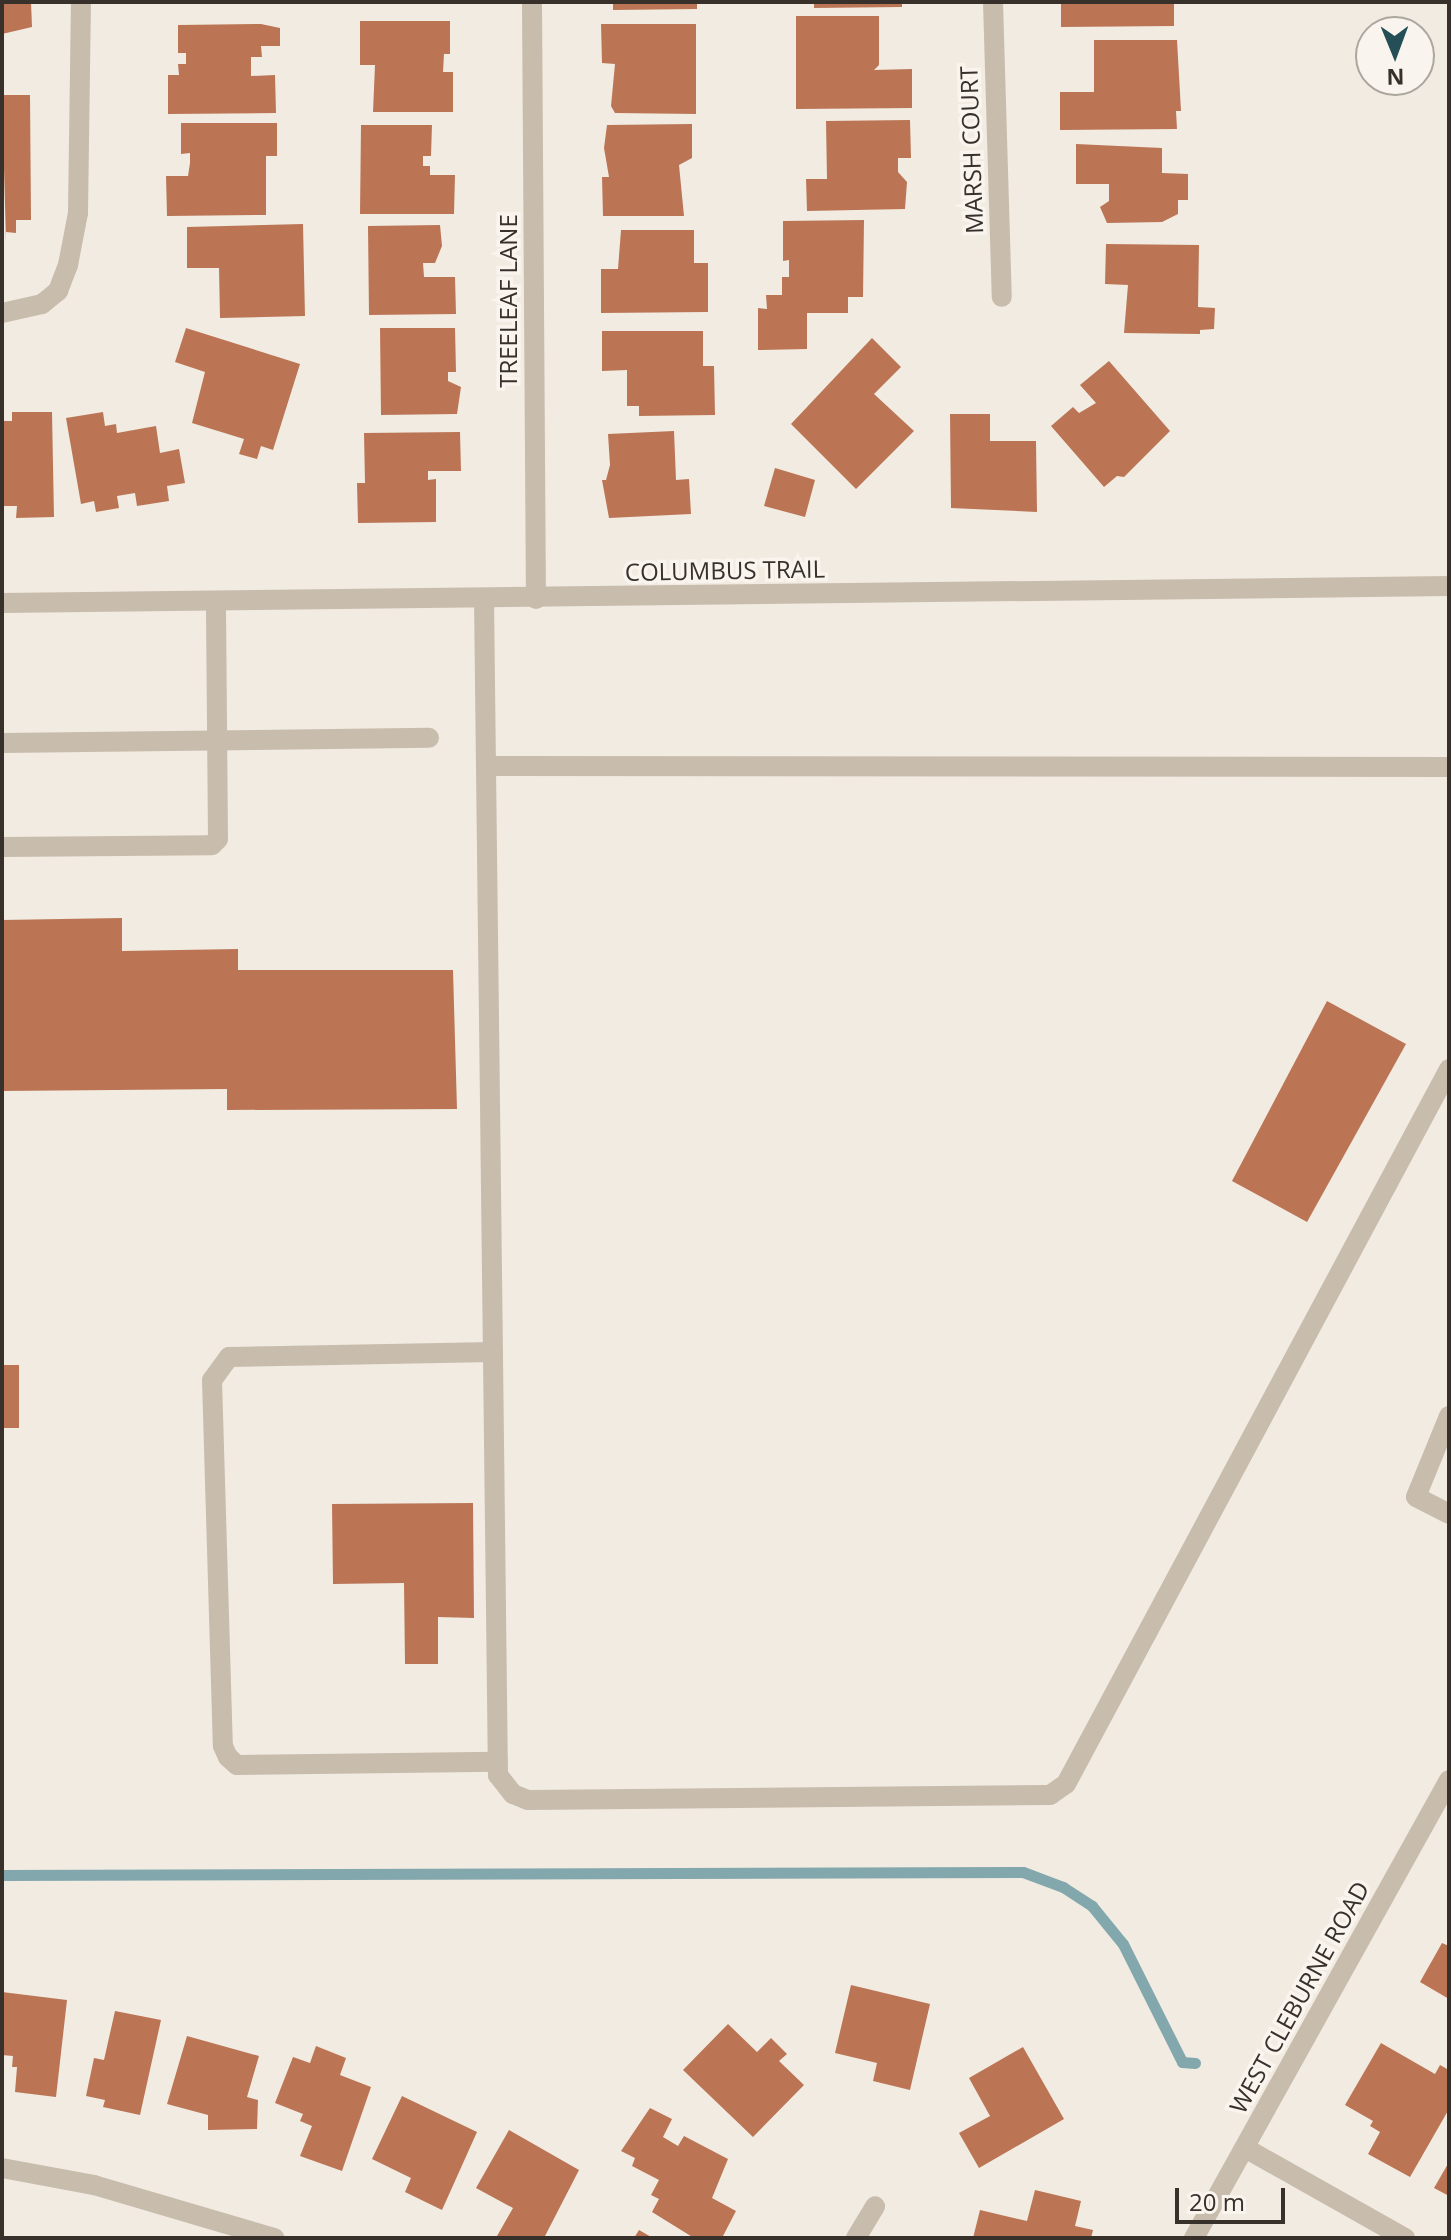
<!DOCTYPE html>
<html>
<head>
<meta charset="utf-8">
<style>
	body { margin:0 }
	#map { position:relative; width:1451px; height:2240px; overflow:hidden; background:#f1ebe1; font-family:"Open Sans",sans-serif }
	div>[style] { position:absolute }
	.stream>* { height:11px; margin:-5.5px; padding:0 5.5px; transform-origin:5.5px; border-radius:5.5px; background:#82a7ac }
	.building>* { inset:0; background:#bb7555 }
	.minor>* { height:20px; margin:-10px; padding:0 10px; transform-origin:10px; border-radius:10px; background:#c8bcad }
	span { translate:-50% -50%; white-space:nowrap; text-align:center; line-height:1.15; -webkit-text-stroke:7px #f9f4ed; paint-order:stroke }
	.street-label { font-size:24px; color:#38302b }
	.frame { position:absolute; inset:0; border:4px solid #38302b; pointer-events:none }
	.north { position:absolute; left:1355px; top:16px; width:80px; height:80px; box-sizing:border-box; background:#f9f4ed; border:2px solid #aca69f; border-radius:50%; rotate:179deg; font-size:22px; font-weight:700; line-height:32px; text-align:center; color:#38302b }
	.north::after { content:''; display:block; margin:auto; width:28px; height:36px; background:#244f56; clip-path:polygon(50% 0,100% 100%,50% 72%,0 100%) }
	.scale { position:absolute; left:1175px; top:2188px; width:110px; height:36px; box-sizing:border-box; border:4px solid #38302b; border-top:0; padding-left:10px; font-size:24px; line-height:28px; white-space:nowrap; color:#38302b; -webkit-text-stroke:6px #f9f4ed; paint-order:stroke }
</style>
</head>
<body>
<div id="map">
	<div class="stream">
		<i style="left:2px;top:1875px;width:1021px;rotate:-0.17deg"></i>
		<i style="left:1023px;top:1872px;width:43px;rotate:20.6deg"></i>
		<i style="left:1063px;top:1887px;width:35px;rotate:33deg"></i>
		<i style="left:1092px;top:1906px;width:49px;rotate:50.8deg"></i>
		<i style="left:1123px;top:1944px;width:132px;rotate:63.4deg"></i>
		<i style="left:1182px;top:2062px;width:13px;rotate:4deg"></i>
	</div>
	<div class="building">
		<i style="clip-path:polygon(2px 2px,31px 2px,32px 27px,2px 34px)"></i>
		<i style="clip-path:polygon(613px 2px,697px 2px,697px 9px,613px 10px)"></i>
		<i style="clip-path:polygon(814px 2px,902px 2px,902px 7px,814px 8px)"></i>
		<i style="clip-path:polygon(1061px 2px,1174px 2px,1174px 26px,1061px 27px)"></i>
		<i style="clip-path:polygon(796px 16px,879px 16px,879px 65px,874px 70px,912px 69px,912px 108px,796px 109px)"></i>
		<i style="clip-path:polygon(360px 21px,450px 21px,450px 54px,444px 54px,443px 72px,453px 72px,453px 112px,373px 112px,375px 65px,360px 65px)"></i>
		<i style="clip-path:polygon(261px 24px,280px 28px,280px 46px,261px 46px,262px 57px,251px 57px,251px 76px,275px 75px,276px 113px,168px 114px,168px 75px,179px 75px,178px 64px,186px 64px,186px 53px,178px 53px,178px 25px)"></i>
		<i style="clip-path:polygon(601px 24px,696px 24px,696px 114px,615px 113px,611px 106px,615px 64px,602px 63px)"></i>
		<i style="clip-path:polygon(1094px 40px,1177px 40px,1181px 111px,1176px 111px,1177px 129px,1060px 130px,1060px 92px,1094px 92px)"></i>
		<i style="clip-path:polygon(2px 95px,30px 95px,31px 220px,16px 220px,16px 233px,6px 232px,6px 242px)"></i>
		<i style="clip-path:polygon(910px 120px,911px 158px,898px 158px,898px 172px,907px 182px,905px 209px,807px 211px,806px 179px,827px 179px,826px 121px)"></i>
		<i style="clip-path:polygon(181px 123px,277px 123px,277px 156px,266px 156px,266px 215px,167px 216px,166px 176px,188px 176px,190px 163px,190px 153px,181px 154px)"></i>
		<i style="clip-path:polygon(692px 124px,692px 158px,679px 165px,684px 216px,603px 216px,602px 177px,609px 177px,604px 148px,607px 125px)"></i>
		<i style="clip-path:polygon(361px 125px,432px 125px,431px 156px,423px 156px,423px 166px,430px 166px,430px 175px,455px 175px,454px 214px,360px 214px)"></i>
		<i style="clip-path:polygon(1076px 144px,1162px 148px,1162px 173px,1188px 174px,1188px 200px,1178px 200px,1178px 214px,1162px 222px,1107px 223px,1100px 207px,1109px 201px,1109px 184px,1076px 184px)"></i>
		<i style="clip-path:polygon(864px 220px,863px 297px,848px 297px,848px 313px,807px 313px,807px 349px,758px 350px,758px 308px,767px 309px,766px 295px,782px 295px,782px 277px,789px 277px,789px 260px,783px 261px,783px 221px)"></i>
		<i style="clip-path:polygon(303px 224px,305px 316px,220px 318px,219px 268px,187px 268px,187px 227px)"></i>
		<i style="clip-path:polygon(440px 225px,442px 246px,435px 263px,423px 263px,424px 277px,455px 277px,456px 314px,369px 315px,368px 226px)"></i>
		<i style="clip-path:polygon(621px 230px,694px 230px,694px 263px,708px 263px,708px 312px,601px 313px,601px 269px,618px 269px)"></i>
		<i style="clip-path:polygon(1106px 244px,1199px 245px,1198px 307px,1215px 308px,1214px 329px,1200px 330px,1200px 334px,1124px 333px,1128px 285px,1105px 284px)"></i>
		<i style="clip-path:polygon(186px 328px,300px 364px,273px 450px,261px 446px,257px 459px,239px 454px,244px 439px,192px 423px,205px 372px,175px 362px)"></i>
		<i style="clip-path:polygon(380px 328px,455px 328px,456px 372px,448px 372px,448px 381px,461px 387px,457px 414px,381px 415px)"></i>
		<i style="clip-path:polygon(602px 331px,703px 331px,703px 366px,714px 366px,715px 415px,639px 416px,639px 406px,627px 406px,627px 370px,602px 371px)"></i>
		<i style="clip-path:polygon(872px 338px,901px 367px,874px 394px,914px 431px,856px 489px,791px 424px)"></i>
		<i style="clip-path:polygon(1109px 361px,1170px 431px,1124px 477px,1117px 476px,1104px 487px,1051px 426px,1073px 407px,1079px 413px,1096px 403px,1080px 385px)"></i>
		<i style="clip-path:polygon(12px 412px,52px 412px,54px 517px,16px 518px,17px 506px,2px 506px,2px 421px,12px 421px)"></i>
		<i style="clip-path:polygon(103px 412px,105px 426px,116px 424px,117px 433px,156px 426px,160px 453px,179px 449px,185px 483px,167px 486px,169px 501px,137px 506px,135px 493px,117px 496px,119px 508px,96px 512px,94px 501px,81px 504px,66px 418px)"></i>
		<i style="clip-path:polygon(950px 414px,990px 414px,990px 441px,1036px 441px,1037px 512px,951px 508px)"></i>
		<i style="clip-path:polygon(674px 431px,676px 480px,689px 479px,691px 514px,609px 518px,602px 480px,606px 480px,610px 465px,608px 434px)"></i>
		<i style="clip-path:polygon(460px 432px,461px 471px,428px 471px,428px 480px,436px 479px,436px 522px,358px 523px,357px 483px,365px 483px,364px 433px)"></i>
		<i style="clip-path:polygon(775px 468px,815px 480px,805px 517px,764px 506px)"></i>
		<i style="clip-path:polygon(122px 918px,122px 951px,238px 949px,238px 970px,453px 970px,457px 1109px,227px 1110px,227px 1089px,2px 1091px,2px 920px)"></i>
		<i style="clip-path:polygon(1327px 1001px,1406px 1044px,1307px 1222px,1232px 1181px)"></i>
		<i style="clip-path:polygon(2px 1365px,19px 1365px,19px 1428px,2px 1428px)"></i>
		<i style="clip-path:polygon(473px 1503px,474px 1618px,438px 1617px,438px 1664px,405px 1664px,404px 1583px,333px 1584px,332px 1504px)"></i>
		<i style="clip-path:polygon(1442px 1943px,1449px 1946px,1449px 1999px,1420px 1982px)"></i>
		<i style="clip-path:polygon(851px 1985px,930px 2004px,910px 2090px,873px 2081px,877px 2063px,835px 2053px)"></i>
		<i style="clip-path:polygon(2px 1992px,67px 2000px,56px 2097px,15px 2092px,17px 2067px,12px 2067px,13px 2056px,2px 2055px)"></i>
		<i style="clip-path:polygon(115px 2011px,161px 2020px,140px 2115px,103px 2107px,105px 2100px,86px 2096px,94px 2058px,104px 2060px)"></i>
		<i style="clip-path:polygon(728px 2024px,757px 2052px,771px 2038px,787px 2054px,779px 2061px,804px 2085px,753px 2137px,683px 2070px)"></i>
		<i style="clip-path:polygon(187px 2036px,259px 2056px,247px 2097px,258px 2100px,257px 2129px,208px 2130px,208px 2115px,167px 2104px)"></i>
		<i style="clip-path:polygon(1381px 2043px,1435px 2074px,1440px 2065px,1449px 2070px,1449px 2109px,1410px 2177px,1368px 2154px,1380px 2132px,1370px 2126px,1373px 2121px,1345px 2105px)"></i>
		<i style="clip-path:polygon(316px 2046px,346px 2058px,340px 2075px,371px 2087px,342px 2171px,300px 2156px,312px 2126px,300px 2121px,303px 2114px,275px 2103px,293px 2057px,310px 2063px)"></i>
		<i style="clip-path:polygon(1023px 2047px,1064px 2119px,979px 2168px,959px 2133px,990px 2116px,969px 2078px)"></i>
		<i style="clip-path:polygon(402px 2096px,477px 2132px,442px 2210px,405px 2192px,411px 2178px,372px 2159px)"></i>
		<i style="clip-path:polygon(650px 2108px,672px 2119px,663px 2137px,678px 2146px,684px 2136px,728px 2159px,712px 2198px,736px 2211px,722px 2238px,694px 2238px,652px 2212px,659px 2199px,651px 2195px,659px 2180px,632px 2166px,635px 2158px,621px 2151px)"></i>
		<i style="clip-path:polygon(509px 2130px,579px 2170px,544px 2238px,497px 2236px,513px 2208px,476px 2188px)"></i>
		<i style="clip-path:polygon(1449px 2162px,1449px 2196px,1434px 2188px)"></i>
		<i style="clip-path:polygon(1035px 2190px,1081px 2201px,1075px 2226px,1093px 2230px,1091px 2238px,973px 2238px,980px 2210px,1027px 2221px)"></i>
		<i style="clip-path:polygon(639px 2230px,653px 2238px,634px 2238px)"></i>
	</div>
	<div class="minor">
		<i style="left:532px;top:2px;width:597px;rotate:89.62deg"></i>
		<i style="left:993px;top:2px;width:295px;rotate:88.3deg"></i>
		<i style="left:2px;top:313px;width:41px;rotate:-12.7deg"></i>
		<i style="left:42px;top:304px;width:21px;rotate:-39deg"></i>
		<i style="left:58px;top:291px;width:28px;rotate:-69deg"></i>
		<i style="left:68px;top:265px;width:53px;rotate:-79.1deg"></i>
		<i style="left:78px;top:213px;width:211px;rotate:-89.2deg"></i>
		<i style="left:484px;top:599px;width:1176px;rotate:89.32deg"></i>
		<i style="left:498px;top:1775px;width:24px;rotate:52deg"></i>
		<i style="left:513px;top:1794px;width:16px;rotate:22deg"></i>
		<i style="left:528px;top:1800px;width:522px;rotate:-0.55deg"></i>
		<i style="left:1050px;top:1795px;width:19px;rotate:-35deg"></i>
		<i style="left:1066px;top:1784px;width:811px;rotate:-61.82deg"></i>
		<i style="left:2px;top:603px;width:1447px;rotate:-0.67deg"></i>
		<i style="left:2px;top:743px;width:427px;rotate:-0.7deg"></i>
		<i style="left:486px;top:766px;width:963px;rotate:0.06deg"></i>
		<i style="left:2px;top:847px;width:210px;rotate:-0.5deg"></i>
		<i style="left:212px;top:845px;width:8px;rotate:-45deg"></i>
		<i style="left:218px;top:839px;width:238px;rotate:-90.5deg"></i>
		<i style="left:493px;top:1352px;width:264px;rotate:178.9deg"></i>
		<i style="left:229px;top:1357px;width:29px;rotate:126deg"></i>
		<i style="left:212px;top:1380px;width:366px;rotate:88.3deg"></i>
		<i style="left:223px;top:1746px;width:12px;rotate:66deg"></i>
		<i style="left:228px;top:1757px;width:12px;rotate:42deg"></i>
		<i style="left:237px;top:1765px;width:261px;rotate:-0.7deg"></i>
		<i style="left:1449px;top:1416px;width:87px;rotate:112.2deg"></i>
		<i style="left:1416px;top:1497px;width:37px;rotate:27deg"></i>
		<i style="left:1245px;top:2148px;width:184px;rotate:29.4deg"></i>
		<i style="left:2px;top:2168px;width:94px;rotate:10.5deg"></i>
		<i style="left:94px;top:2185px;width:188px;rotate:16.4deg"></i>
		<i style="left:856px;top:2238px;width:37px;rotate:-59deg"></i>
		<i style="left:1194px;top:2238px;width:524px;rotate:-60.89deg"></i>
	</div>
	<div class="street-label">
		<span style="left:971px;top:150px;rotate:-92deg">MARSH COURT</span>
		<span style="left:508px;top:301px;rotate:-90deg">TREELEAF LANE</span>
		<span style="left:725px;top:570px;rotate:-1deg">COLUMBUS TRAIL</span>
		<span style="left:1299px;top:1997px;rotate:-61deg">WEST CLEBURNE ROAD</span>
	</div>
	<div class="frame"></div>
	<div class="north">N</div>
	<div class="scale">20 m</div>
</div>
</body>
</html>
